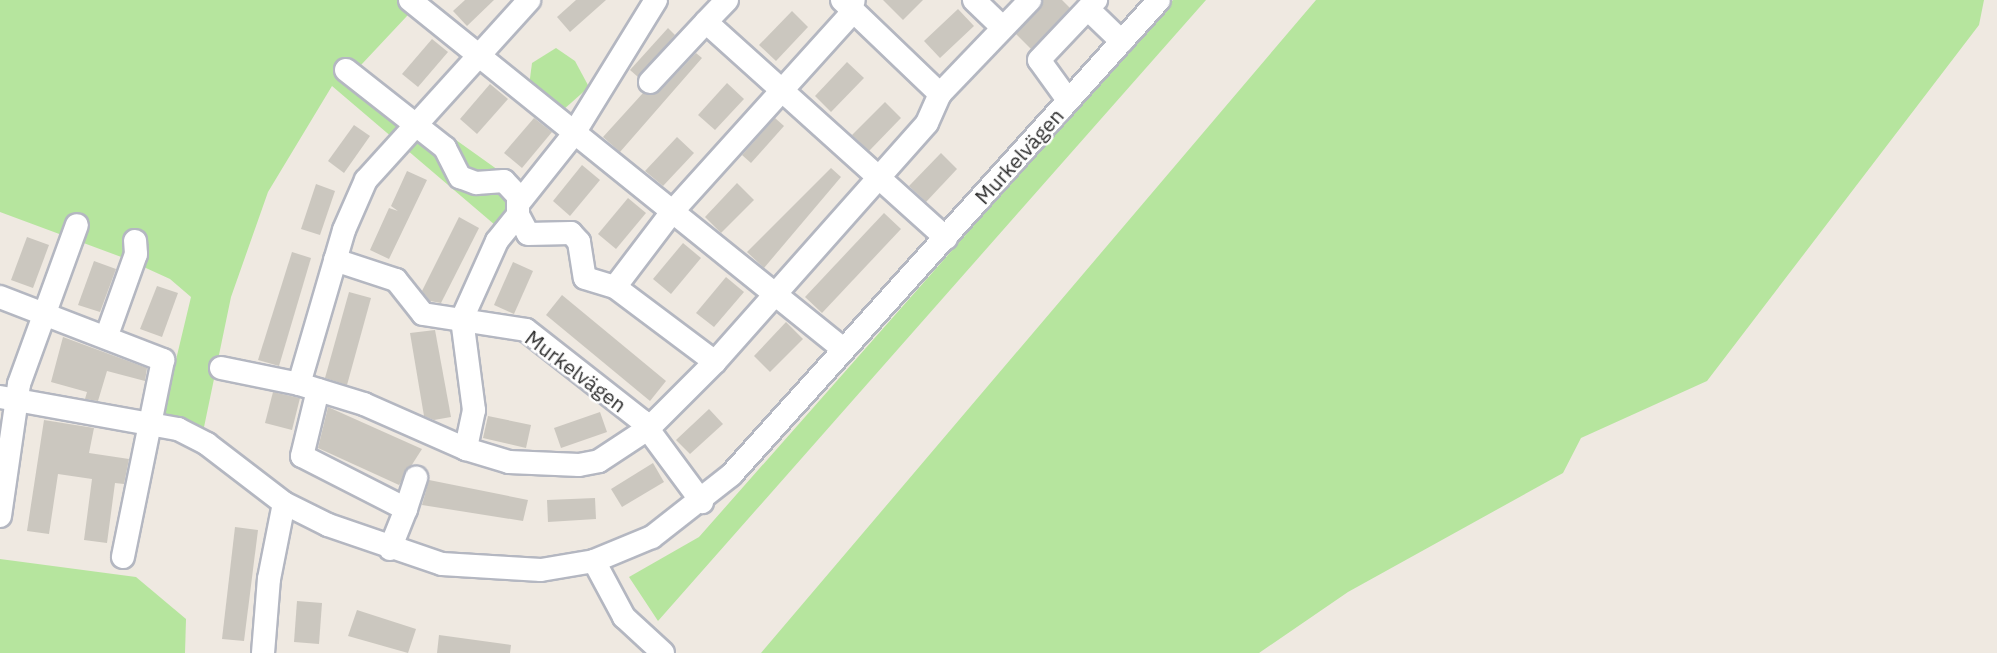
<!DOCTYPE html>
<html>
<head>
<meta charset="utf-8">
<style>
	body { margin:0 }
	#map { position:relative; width:1997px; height:653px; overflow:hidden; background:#efe9e1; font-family:"IBM Plex Sans",sans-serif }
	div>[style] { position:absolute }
	.green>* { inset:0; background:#b6e59e }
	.building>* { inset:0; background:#cbc7bf }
	.roads { filter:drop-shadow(2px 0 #b4b7c1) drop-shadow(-2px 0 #b4b7c1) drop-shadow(0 2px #b4b7c1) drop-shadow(0 -2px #b4b7c1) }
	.minor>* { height:22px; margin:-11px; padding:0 11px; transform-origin:11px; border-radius:11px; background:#fff }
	span { translate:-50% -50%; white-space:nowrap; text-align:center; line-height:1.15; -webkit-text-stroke:5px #fff; paint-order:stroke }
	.street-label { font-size:21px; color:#2e2e2e }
</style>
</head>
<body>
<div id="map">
	<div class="green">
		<i style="clip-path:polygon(0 0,422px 0,361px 65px,362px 73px,522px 187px,495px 225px,332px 86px,268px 192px,231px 297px,203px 432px,163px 414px,191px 297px,170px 279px,124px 258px,0 212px)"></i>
		<i style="clip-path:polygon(1173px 0,1206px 0,658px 621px,629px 577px,699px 537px)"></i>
		<i style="clip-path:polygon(1316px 0,1984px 0,1979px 25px,1707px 381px,1581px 438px,1563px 473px,1348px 592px,1259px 653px,761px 653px)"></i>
		<i style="clip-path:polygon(556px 48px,575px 61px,589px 87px,563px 110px,529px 86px,532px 63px)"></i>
		<i style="clip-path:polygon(0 559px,136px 577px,186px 619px,185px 653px,0 653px)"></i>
	</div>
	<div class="building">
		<i style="clip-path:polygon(465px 0,494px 0,467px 26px,453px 11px)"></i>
		<i style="clip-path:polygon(576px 0,606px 0,570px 32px,557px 17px)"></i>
		<i style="clip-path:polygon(883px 0,923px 0,903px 20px)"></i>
		<i style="clip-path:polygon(1043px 0,1062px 0,1070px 8px,1031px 49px,1016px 34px)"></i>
		<i style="clip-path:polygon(958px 9px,974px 26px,940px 58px,924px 41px)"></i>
		<i style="clip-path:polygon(792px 11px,808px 27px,776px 61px,759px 45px)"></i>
		<i style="clip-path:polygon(668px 28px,675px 35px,638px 77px,630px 70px)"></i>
		<i style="clip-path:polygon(432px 39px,448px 52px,418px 87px,402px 74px)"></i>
		<i style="clip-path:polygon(696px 53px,702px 58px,620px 152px,603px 137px,643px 93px,659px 92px)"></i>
		<i style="clip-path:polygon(847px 62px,864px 78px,831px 112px,815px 96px)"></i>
		<i style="clip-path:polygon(727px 83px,744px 99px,715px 130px,698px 115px)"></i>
		<i style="clip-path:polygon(490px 84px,508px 99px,477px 134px,460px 119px)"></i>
		<i style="clip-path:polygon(885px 102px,901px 118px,869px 151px,852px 135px)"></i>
		<i style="clip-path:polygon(534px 118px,552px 132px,522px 168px,504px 153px)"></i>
		<i style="clip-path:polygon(775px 118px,784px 126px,751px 163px,742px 155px)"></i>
		<i style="clip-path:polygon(354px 125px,370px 136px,344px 173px,328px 161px)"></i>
		<i style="clip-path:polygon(677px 137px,694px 153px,663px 186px,645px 171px)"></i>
		<i style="clip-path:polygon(941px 153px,957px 169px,926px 202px,909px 186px)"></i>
		<i style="clip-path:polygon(582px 165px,600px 180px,570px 216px,553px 201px)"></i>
		<i style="clip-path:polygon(831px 168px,841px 177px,764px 268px,747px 252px)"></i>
		<i style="clip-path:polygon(407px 171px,427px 180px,389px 259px,370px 250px,389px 208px,398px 211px,391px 206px)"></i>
		<i style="clip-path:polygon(737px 183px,754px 200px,721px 233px,705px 217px)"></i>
		<i style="clip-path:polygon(316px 184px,335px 191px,320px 235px,301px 229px)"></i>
		<i style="clip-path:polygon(628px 198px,646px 213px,616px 249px,598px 234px)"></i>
		<i style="clip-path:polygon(884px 213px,901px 229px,822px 313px,805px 297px)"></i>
		<i style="clip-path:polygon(459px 217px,479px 228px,441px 303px,430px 301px,422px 291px)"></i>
		<i style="clip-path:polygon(27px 237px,49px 245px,33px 288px,11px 280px)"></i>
		<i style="clip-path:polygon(683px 243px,701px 258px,671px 294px,653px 279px)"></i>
		<i style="clip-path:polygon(292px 252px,311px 258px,279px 366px,258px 360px)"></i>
		<i style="clip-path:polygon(94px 261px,116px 269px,100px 312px,78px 305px)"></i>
		<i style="clip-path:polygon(513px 262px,533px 271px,514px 314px,494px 305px)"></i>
		<i style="clip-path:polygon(726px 277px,744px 292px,714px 327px,696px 313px)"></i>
		<i style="clip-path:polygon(157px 286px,178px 293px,162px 337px,140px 329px)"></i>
		<i style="clip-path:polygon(349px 292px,371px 298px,347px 385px,325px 378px)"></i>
		<i style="clip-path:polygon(562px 295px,666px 381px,650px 401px,546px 315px)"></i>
		<i style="clip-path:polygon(786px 322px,803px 339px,770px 372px,754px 356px)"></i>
		<i style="clip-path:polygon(435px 330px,451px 417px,434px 420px,424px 416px,410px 333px)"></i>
		<i style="clip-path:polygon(63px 337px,147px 368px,145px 381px,107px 371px,98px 401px,85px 399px,87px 392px,51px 382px)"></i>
		<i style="clip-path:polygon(273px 392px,300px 398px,292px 430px,265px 423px)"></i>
		<i style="clip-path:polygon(328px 407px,422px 449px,399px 485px,318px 448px)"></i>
		<i style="clip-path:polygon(709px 409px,723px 424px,690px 454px,676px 440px)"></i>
		<i style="clip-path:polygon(600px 412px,607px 432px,561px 448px,554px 428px)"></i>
		<i style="clip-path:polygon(488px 416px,531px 425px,526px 448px,483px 438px)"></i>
		<i style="clip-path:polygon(44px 420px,94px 428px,89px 453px,129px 459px,124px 484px,115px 483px,107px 543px,84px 540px,92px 479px,58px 474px,49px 534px,27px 531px)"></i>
		<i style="clip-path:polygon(653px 463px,664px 482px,622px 507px,611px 489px)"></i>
		<i style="clip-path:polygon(429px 480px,528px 500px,523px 521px,422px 505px)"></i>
		<i style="clip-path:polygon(595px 498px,596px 519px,548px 522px,547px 500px)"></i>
		<i style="clip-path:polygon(235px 527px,258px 530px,244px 641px,222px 639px)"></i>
		<i style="clip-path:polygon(297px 601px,322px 603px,319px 644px,294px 642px)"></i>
		<i style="clip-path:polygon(357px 610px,416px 629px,408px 653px,348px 636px)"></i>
		<i style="clip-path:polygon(439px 635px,511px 645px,510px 653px,437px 653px)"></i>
	</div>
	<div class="roads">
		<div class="minor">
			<i style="left:410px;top:0;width:556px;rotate:38.87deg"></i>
			<i style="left:656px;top:0;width:158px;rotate:121.6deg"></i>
			<i style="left:573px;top:135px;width:88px;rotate:128.6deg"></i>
			<i style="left:518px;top:204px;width:11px;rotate:90deg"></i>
			<i style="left:518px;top:215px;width:33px;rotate:129deg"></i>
			<i style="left:497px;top:241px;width:85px;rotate:114.2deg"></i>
			<i style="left:462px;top:319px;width:92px;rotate:82.5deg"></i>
			<i style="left:474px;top:410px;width:40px;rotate:102deg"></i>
			<i style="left:466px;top:449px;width:45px;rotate:16.8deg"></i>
			<i style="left:509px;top:462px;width:70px;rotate:2.5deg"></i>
			<i style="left:579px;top:465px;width:20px;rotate:-11deg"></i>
			<i style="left:599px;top:461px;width:60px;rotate:-33.4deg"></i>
			<i style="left:649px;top:428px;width:93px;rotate:-45deg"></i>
			<i style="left:715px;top:362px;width:319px;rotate:-48.4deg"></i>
			<i style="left:927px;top:123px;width:32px;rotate:-66deg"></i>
			<i style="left:940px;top:94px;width:130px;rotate:-46.2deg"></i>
			<i style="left:727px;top:0;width:30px;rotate:134deg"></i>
			<i style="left:706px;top:22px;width:323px;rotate:42deg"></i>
			<i style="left:842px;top:0;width:136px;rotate:43.8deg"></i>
			<i style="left:974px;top:0;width:40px;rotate:44deg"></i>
			<i style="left:1088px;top:9px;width:47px;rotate:44.1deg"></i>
			<i style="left:346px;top:70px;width:126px;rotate:38.2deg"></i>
			<i style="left:445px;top:148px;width:33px;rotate:63deg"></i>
			<i style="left:460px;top:177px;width:17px;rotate:21deg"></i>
			<i style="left:476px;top:183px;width:28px;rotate:-4deg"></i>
			<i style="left:504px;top:181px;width:21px;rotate:47deg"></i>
			<i style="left:518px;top:196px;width:8px;rotate:90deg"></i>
			<i style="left:650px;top:82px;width:82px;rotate:-47deg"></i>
			<i style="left:1068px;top:100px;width:49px;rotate:-125.9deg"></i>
			<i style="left:1039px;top:60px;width:83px;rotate:-46.5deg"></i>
			<i style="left:518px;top:215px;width:21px;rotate:62deg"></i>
			<i style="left:528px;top:234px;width:43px;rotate:-1.3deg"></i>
			<i style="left:571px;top:233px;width:12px;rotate:48deg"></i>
			<i style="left:579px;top:242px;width:36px;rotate:81deg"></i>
			<i style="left:585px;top:278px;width:31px;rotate:17deg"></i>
			<i style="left:615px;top:287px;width:125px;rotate:36.9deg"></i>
			<i style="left:335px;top:260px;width:64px;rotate:18.2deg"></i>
			<i style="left:396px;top:280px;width:43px;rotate:51.5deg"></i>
			<i style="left:423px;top:314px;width:104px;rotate:8.8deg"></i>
			<i style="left:526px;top:330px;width:147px;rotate:38.1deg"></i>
			<i style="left:642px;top:421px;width:101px;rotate:53.5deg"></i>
			<i style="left:615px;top:287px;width:94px;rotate:-52.8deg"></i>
			<i style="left:672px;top:212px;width:263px;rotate:-47.9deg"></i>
			<i style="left:848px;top:17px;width:18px;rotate:-71deg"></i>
			<i style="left:0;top:297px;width:175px;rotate:21.1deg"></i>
			<i style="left:163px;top:360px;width:201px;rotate:101.5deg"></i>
			<i style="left:107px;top:335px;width:86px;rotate:-70.3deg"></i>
			<i style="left:136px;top:254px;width:13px;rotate:-94deg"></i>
			<i style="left:221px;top:368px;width:80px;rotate:11.6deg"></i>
			<i style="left:318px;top:390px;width:68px;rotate:103.6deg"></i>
			<i style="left:302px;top:456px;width:117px;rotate:27deg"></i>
			<i style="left:406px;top:509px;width:43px;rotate:111.8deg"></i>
			<i style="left:0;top:397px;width:181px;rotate:10.2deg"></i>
			<i style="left:178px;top:429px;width:33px;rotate:27deg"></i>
			<i style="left:207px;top:444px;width:97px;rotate:37.5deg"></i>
			<i style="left:284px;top:503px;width:49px;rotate:26.6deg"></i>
			<i style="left:328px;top:525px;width:120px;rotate:18.9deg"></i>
			<i style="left:442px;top:564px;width:99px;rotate:3.5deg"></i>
			<i style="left:541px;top:570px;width:54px;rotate:-9.6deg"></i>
			<i style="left:594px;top:561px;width:63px;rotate:-22.5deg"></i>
			<i style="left:652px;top:537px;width:100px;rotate:-38.1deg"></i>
			<i style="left:731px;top:475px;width:639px;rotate:-47.98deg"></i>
			<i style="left:466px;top:449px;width:111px;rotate:-156.2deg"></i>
			<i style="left:364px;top:404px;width:68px;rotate:-162.9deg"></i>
			<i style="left:299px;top:384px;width:160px;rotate:-73.7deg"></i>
			<i style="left:344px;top:230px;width:55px;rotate:-66.3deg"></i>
			<i style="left:366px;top:180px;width:243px;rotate:-47.8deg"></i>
			<i style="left:406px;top:509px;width:33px;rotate:-72deg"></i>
			<i style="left:0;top:516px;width:133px;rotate:-81.8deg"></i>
			<i style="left:19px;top:384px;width:169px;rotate:-70deg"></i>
			<i style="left:594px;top:561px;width:64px;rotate:61.8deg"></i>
			<i style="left:624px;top:617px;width:53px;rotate:42.7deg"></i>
			<i style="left:263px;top:653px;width:74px;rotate:-85.4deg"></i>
			<i style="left:269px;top:579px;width:77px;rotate:-78.8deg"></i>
		</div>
	</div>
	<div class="street-label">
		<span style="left:1019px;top:156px;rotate:-48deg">Murkelvägen</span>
		<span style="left:576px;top:371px;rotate:37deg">Murkelvägen</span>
	</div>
</div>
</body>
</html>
